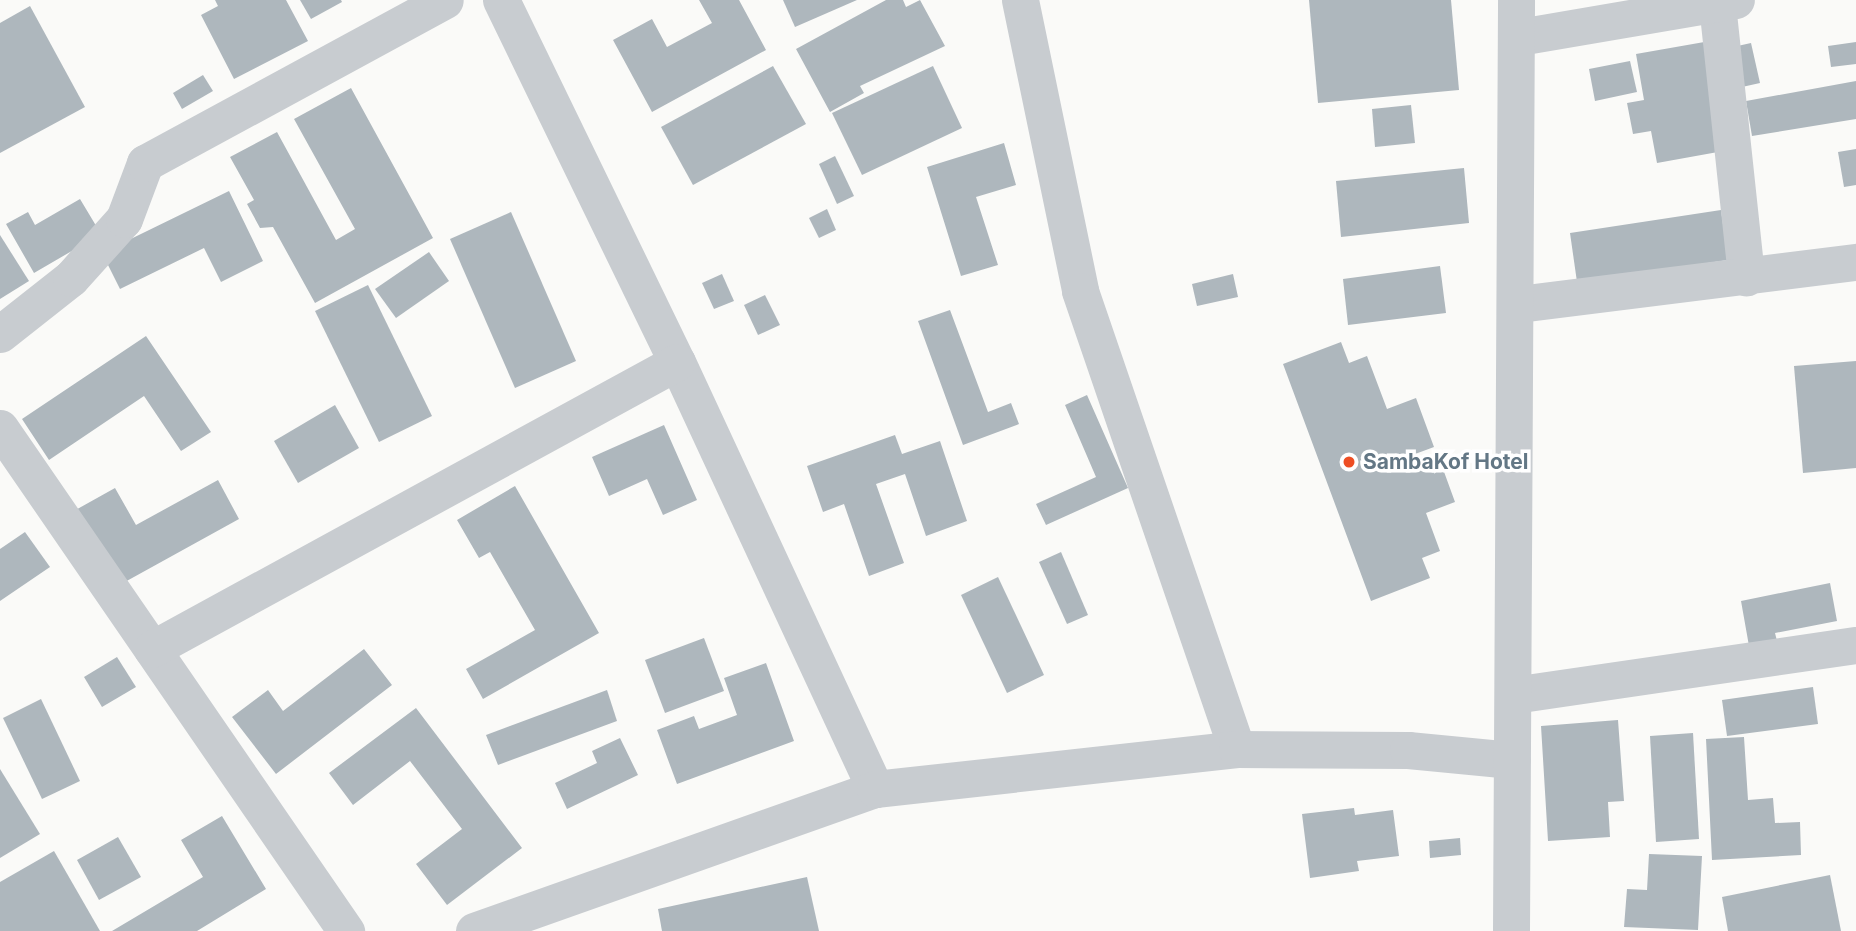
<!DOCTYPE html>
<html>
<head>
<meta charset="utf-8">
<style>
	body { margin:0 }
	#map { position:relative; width:1856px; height:931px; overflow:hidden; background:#fafaf8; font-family:Inter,sans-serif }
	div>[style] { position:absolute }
	.building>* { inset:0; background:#aeb7bd }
	.street>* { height:37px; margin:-18.5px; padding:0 18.5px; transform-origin:18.5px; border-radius:18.5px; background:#c8ccd0 }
	.dots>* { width:19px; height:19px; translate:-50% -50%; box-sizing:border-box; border:4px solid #fff; border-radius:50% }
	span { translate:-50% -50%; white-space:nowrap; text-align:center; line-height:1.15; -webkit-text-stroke:7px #fff; paint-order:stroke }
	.poi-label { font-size:21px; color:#637785; font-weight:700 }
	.left { translate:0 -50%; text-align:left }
</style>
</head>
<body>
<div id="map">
	<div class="building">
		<i style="clip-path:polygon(215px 0,286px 0,308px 41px,234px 79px,201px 15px,218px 6px)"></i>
		<i style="clip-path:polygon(300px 0,341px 0,342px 2px,311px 19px)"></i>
		<i style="clip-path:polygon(699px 0,739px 0,766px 50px,652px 112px,613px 40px,652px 19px,667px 47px,712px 23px)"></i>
		<i style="clip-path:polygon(783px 0,857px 0,795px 27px)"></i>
		<i style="clip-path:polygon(886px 0,903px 0,906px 7px,920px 0,945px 46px,860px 86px,864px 93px,830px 112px,796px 49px)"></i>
		<i style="clip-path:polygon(1309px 0,1451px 0,1459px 90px,1318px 103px)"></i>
		<i style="clip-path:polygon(30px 6px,85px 107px,0 153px,0 23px)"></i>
		<i style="clip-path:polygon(1710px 41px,1729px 150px,1657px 163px,1651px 131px,1633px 134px,1627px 103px,1644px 100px,1636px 54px)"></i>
		<i style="clip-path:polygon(1856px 42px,1856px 64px,1831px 67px,1828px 46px)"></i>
		<i style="clip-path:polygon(1751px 43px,1760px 83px,1742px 87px,1733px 47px)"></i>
		<i style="clip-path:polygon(1630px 61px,1637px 92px,1595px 101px,1589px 69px)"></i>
		<i style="clip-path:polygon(773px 66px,806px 124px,693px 185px,661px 127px)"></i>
		<i style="clip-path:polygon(933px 66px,962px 128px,862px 175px,832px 113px)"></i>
		<i style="clip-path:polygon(203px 75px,213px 91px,182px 109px,173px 93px)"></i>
		<i style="clip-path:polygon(1856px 81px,1856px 119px,1752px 136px,1746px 101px)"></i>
		<i style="clip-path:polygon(351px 88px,433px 238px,315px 303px,273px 227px,260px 228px,247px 204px,254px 200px,230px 157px,277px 132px,336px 240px,355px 229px,294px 119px)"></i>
		<i style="clip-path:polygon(1411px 105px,1415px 143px,1375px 147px,1372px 109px)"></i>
		<i style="clip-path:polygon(1004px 143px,1016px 185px,976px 197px,998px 265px,961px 276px,927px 167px)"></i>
		<i style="clip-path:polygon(1856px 149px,1856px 185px,1844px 187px,1838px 152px)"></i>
		<i style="clip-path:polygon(835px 156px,854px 196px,837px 204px,819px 164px)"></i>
		<i style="clip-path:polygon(1464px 168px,1469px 223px,1341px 237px,1336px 181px)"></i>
		<i style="clip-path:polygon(229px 191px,263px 261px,221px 282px,204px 248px,120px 289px,102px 253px)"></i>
		<i style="clip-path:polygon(80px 199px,101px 234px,34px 273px,6px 224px,28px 212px,35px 225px)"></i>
		<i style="clip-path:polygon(827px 209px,836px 230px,819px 238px,809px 218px)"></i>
		<i style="clip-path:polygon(1721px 210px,1728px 260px,1577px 282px,1570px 233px)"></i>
		<i style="clip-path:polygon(511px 212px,576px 361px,515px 388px,450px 239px)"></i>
		<i style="clip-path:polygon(0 235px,29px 281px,0 299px)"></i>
		<i style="clip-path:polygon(429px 252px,449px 281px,396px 318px,375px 289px)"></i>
		<i style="clip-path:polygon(1440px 266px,1446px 313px,1348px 325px,1343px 279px)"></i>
		<i style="clip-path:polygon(722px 274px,734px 301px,714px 309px,702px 283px)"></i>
		<i style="clip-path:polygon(1233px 274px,1238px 297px,1197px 306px,1192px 284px)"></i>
		<i style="clip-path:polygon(368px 285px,432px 416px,379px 442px,315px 311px)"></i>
		<i style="clip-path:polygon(765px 295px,780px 325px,758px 335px,744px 305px)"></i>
		<i style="clip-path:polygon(950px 310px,988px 412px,1011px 403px,1019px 424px,963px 445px,918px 321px)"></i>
		<i style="clip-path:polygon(146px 336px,211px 432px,181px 451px,144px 396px,49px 460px,22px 419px)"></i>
		<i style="clip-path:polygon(1341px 342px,1349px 363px,1367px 356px,1387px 409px,1416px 398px,1434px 447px,1407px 457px,1411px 468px,1439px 458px,1455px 502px,1426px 513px,1440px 551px,1422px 558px,1430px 578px,1371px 601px,1283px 364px)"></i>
		<i style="clip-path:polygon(1856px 361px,1856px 468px,1803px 473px,1794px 366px)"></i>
		<i style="clip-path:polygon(1087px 395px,1128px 488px,1046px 525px,1036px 504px,1096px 477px,1065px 405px)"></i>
		<i style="clip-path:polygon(335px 405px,359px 448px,298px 483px,274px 441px)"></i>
		<i style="clip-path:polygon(664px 425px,697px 500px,663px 515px,647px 479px,609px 496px,592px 457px)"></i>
		<i style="clip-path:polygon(895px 435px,902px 454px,940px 441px,967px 521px,926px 536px,905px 474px,876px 484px,904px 563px,869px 576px,844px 504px,823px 512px,807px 466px)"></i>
		<i style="clip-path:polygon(218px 480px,239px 519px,114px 588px,72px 512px,115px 488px,136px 525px)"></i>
		<i style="clip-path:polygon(515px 486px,599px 633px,483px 699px,466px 669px,535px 630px,490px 552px,479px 558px,457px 520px)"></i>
		<i style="clip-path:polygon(25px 532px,50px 567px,0 601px,0 549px)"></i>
		<i style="clip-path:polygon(1061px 552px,1088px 615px,1067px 624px,1039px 562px)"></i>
		<i style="clip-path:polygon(998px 577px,1044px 675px,1007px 693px,961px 595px)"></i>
		<i style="clip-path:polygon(1830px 583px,1837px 621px,1775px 633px,1777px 641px,1749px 646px,1741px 601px)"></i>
		<i style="clip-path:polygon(704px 638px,724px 691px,665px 713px,645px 660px)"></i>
		<i style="clip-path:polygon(364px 649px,392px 685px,276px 774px,232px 717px,268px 690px,283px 711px)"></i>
		<i style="clip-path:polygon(117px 657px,136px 687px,102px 707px,84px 677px)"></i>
		<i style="clip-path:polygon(766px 663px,794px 741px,677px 784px,657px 730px,694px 716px,699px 729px,737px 715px,724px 678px)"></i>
		<i style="clip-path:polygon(1813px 687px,1818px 724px,1727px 736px,1722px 700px)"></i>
		<i style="clip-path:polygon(607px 690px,617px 721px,498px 765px,486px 735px)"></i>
		<i style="clip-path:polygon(41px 699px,80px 781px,42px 799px,3px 718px)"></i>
		<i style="clip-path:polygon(416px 708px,522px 848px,447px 905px,416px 864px,462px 829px,410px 761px,353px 805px,329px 773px)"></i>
		<i style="clip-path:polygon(1618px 720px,1624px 801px,1608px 802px,1610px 837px,1548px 841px,1541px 726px)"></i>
		<i style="clip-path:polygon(1693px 733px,1699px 839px,1656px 842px,1650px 736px)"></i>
		<i style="clip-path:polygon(1744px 737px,1748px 800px,1773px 798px,1775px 823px,1800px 822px,1801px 855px,1712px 860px,1706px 739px)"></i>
		<i style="clip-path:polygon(620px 738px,638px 775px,567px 809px,555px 783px,597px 763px,592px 751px)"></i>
		<i style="clip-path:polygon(0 769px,40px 834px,0 858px)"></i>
		<i style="clip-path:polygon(1354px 808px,1355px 815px,1393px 810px,1399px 856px,1357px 861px,1359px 871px,1310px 878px,1302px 814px)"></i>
		<i style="clip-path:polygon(222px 816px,266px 889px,197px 931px,112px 931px,203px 877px,181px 840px)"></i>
		<i style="clip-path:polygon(118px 837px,141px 877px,99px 900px,77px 860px)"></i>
		<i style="clip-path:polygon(1460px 838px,1461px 855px,1430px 858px,1429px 841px)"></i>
		<i style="clip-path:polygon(54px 851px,100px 931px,0 931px,0 882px)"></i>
		<i style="clip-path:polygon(1649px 854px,1702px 856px,1698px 930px,1624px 927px,1627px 889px,1647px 890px)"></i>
		<i style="clip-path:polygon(1830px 875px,1841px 931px,1728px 931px,1722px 897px)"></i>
		<i style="clip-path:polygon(807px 877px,819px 931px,662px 931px,658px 909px)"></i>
	</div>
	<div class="street">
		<i style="left:501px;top:0;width:403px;rotate:64.1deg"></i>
		<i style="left:677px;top:362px;width:471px;rotate:65.1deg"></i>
		<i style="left:1020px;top:0;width:297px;rotate:78.3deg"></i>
		<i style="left:1080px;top:291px;width:484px;rotate:71.1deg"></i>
		<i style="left:1717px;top:4px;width:275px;rotate:83.9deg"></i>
		<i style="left:1519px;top:37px;width:220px;rotate:-9.7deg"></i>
		<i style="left:1518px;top:304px;width:341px;rotate:-7.1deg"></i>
		<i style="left:0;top:334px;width:90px;rotate:-38.3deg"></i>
		<i style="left:71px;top:278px;width:79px;rotate:-48.1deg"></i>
		<i style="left:124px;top:219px;width:60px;rotate:-69.4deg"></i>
		<i style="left:145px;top:163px;width:341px;rotate:-28.5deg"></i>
		<i style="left:0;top:428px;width:611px;rotate:55.48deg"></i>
		<i style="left:152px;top:649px;width:598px;rotate:-28.66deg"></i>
		<i style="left:1513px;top:695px;width:347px;rotate:-8.3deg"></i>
		<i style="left:474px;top:931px;width:425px;rotate:-19.5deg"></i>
		<i style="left:875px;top:789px;width:364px;rotate:-6.3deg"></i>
		<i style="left:1237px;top:749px;width:171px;rotate:0.3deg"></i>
		<i style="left:1408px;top:750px;width:104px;rotate:5.5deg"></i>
		<i style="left:1511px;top:931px;width:931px;rotate:-89.69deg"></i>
	</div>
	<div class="dots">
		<i style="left:1349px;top:462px;background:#ee4e24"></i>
	</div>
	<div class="poi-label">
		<span class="left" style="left:1363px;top:462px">SambaKof Hotel</span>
	</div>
</div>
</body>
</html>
